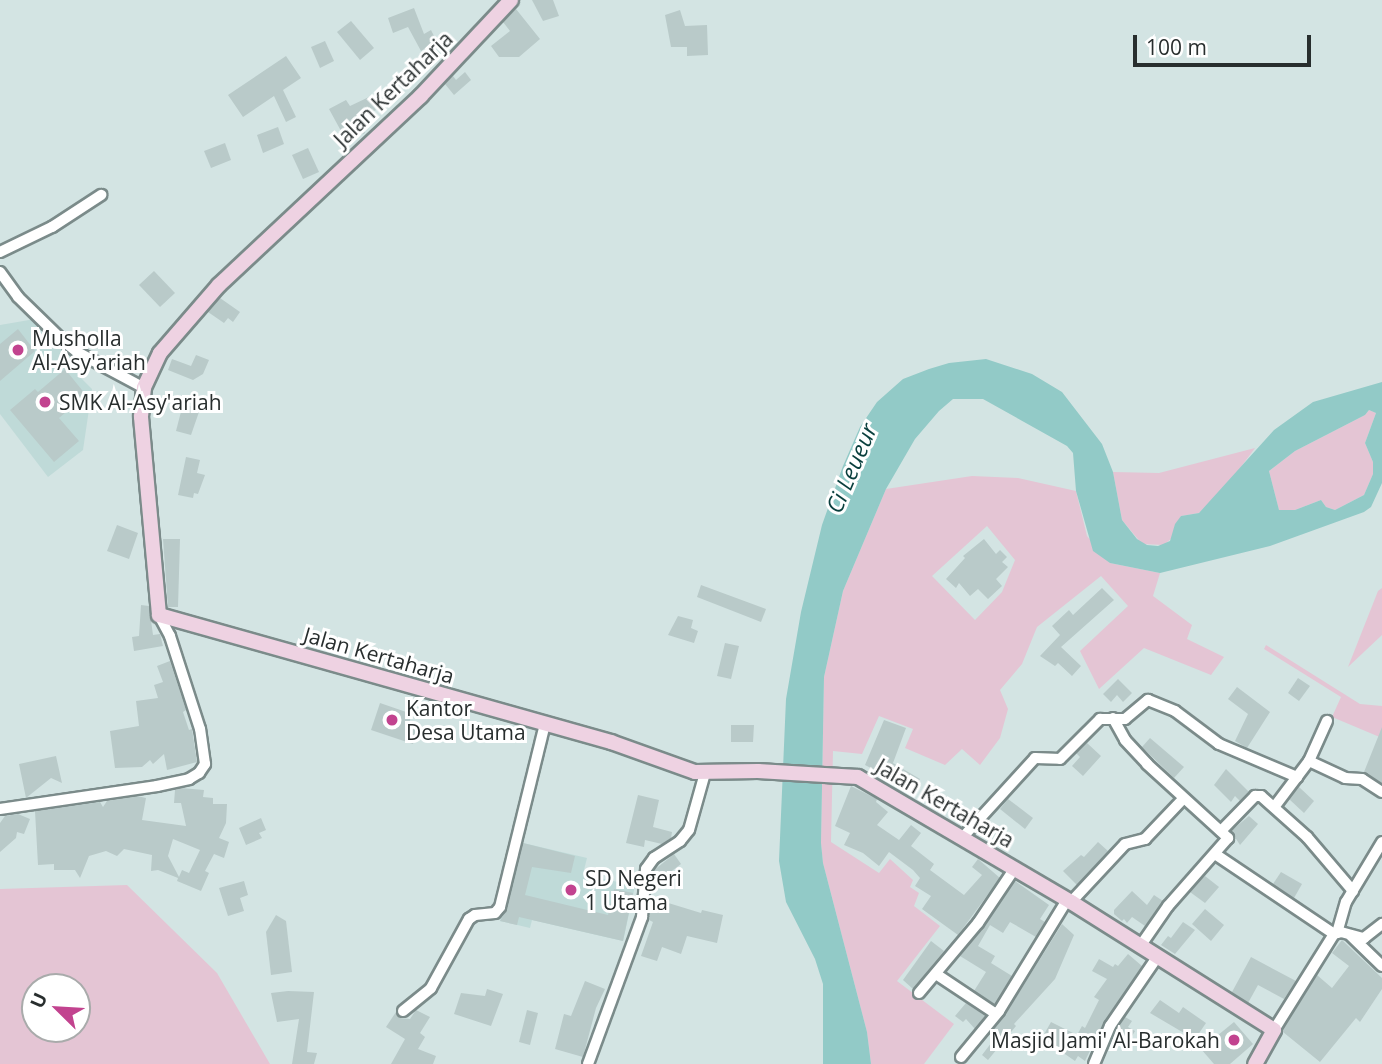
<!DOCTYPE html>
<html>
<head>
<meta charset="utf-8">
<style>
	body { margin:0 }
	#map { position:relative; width:1382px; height:1064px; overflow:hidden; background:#d3e4e3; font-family:"Open Sans",sans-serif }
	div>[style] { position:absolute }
	.built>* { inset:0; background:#bfdad8 }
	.green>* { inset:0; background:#e4c5d4 }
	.water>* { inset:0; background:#92cac7 }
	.building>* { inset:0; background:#b9cac9 }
	.roads { filter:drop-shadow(2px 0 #7b8b8a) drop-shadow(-2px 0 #7b8b8a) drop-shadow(0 2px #7b8b8a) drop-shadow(0 -2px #7b8b8a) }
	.street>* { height:10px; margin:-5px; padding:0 5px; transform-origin:5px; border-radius:5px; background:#fff }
	.secondary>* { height:14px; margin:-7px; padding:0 7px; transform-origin:7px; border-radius:7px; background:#eed2e2 }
	.dots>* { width:19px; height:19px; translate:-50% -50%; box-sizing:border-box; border:4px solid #fff; border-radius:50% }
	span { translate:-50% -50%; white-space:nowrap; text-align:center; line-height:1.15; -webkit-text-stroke:6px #fff; paint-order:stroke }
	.street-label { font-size:21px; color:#282e2e }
	.poi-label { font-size:21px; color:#282e2e }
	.left { translate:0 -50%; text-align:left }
	.right { translate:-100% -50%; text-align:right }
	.water-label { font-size:23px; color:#093f3d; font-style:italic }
	.north { position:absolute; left:21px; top:973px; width:70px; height:70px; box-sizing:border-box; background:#fff; border:2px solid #a9abab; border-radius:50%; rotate:294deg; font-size:19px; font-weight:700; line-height:28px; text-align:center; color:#282e2e }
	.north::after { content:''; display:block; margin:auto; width:24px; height:32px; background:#c2438f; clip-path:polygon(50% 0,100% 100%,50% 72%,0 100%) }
	.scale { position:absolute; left:1133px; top:35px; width:178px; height:32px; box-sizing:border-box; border:4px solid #282e2e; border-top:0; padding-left:9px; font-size:21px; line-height:24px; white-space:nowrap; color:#282e2e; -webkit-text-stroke:5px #fff; paint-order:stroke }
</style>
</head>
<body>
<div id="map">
	<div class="built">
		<i style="clip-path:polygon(35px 319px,87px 363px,77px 374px,92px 389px,83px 450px,48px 477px,0 414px,0 325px)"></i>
		<i style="clip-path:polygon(519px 842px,587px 858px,583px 874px,635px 886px,623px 941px,532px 920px,530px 928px,500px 921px)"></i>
	</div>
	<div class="green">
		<i style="clip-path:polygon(1369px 410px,1376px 413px,1365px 443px,1373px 462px,1373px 474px,1364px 495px,1335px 510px,1326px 507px,1321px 500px,1295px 510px,1279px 510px,1269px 471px,1295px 451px,1365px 415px)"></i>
		<i style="clip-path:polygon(1255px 448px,1229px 483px,1199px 513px,1181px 516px,1173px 537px,1164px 545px,1142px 544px,1122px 520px,1113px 472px,1159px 473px)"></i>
		<i style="clip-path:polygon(evenodd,972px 476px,1018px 478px,1076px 491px,1087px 536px,1110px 563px,1160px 573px,1153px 596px,1192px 625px,1187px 639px,1224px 657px,1211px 675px,1144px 648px,1099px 689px,1080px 651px,1128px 606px,1101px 576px,1037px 627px,1022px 664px,1000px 690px,1008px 709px,1000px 738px,980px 765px,962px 749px,945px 765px,905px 748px,913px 729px,879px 716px,862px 754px,833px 751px,831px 842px,879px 873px,890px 859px,913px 880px,910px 887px,919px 893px,914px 906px,940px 926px,897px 981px,954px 1024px,924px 1064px,871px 1064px,867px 1032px,823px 863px,821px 843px,824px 677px,843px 591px,886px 489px,972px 476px,987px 526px,1015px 560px,1002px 592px,975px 620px,932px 576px,987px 526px)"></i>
		<i style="clip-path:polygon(1382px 588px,1382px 635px,1348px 667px,1378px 591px)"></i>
		<i style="clip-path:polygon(1266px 645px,1360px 704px,1382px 706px,1382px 738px,1332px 717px,1341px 697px,1264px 649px)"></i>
		<i style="clip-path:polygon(evenodd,127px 885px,217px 973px,270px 1064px,0 1064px,0 889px,127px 885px,35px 987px,77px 987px,77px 1029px,35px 1029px,35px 987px)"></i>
	</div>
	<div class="water">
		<i style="clip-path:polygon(evenodd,986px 359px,1032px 374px,1062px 392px,1102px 444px,1113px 472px,1122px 520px,1137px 539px,1147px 545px,1158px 546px,1170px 541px,1175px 524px,1181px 516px,1199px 513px,1274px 430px,1313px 402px,1382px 382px,1382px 483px,1371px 507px,1364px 512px,1270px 546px,1160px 573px,1110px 563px,1093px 551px,1076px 491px,1073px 453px,1067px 446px,983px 399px,953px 399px,939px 411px,915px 439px,886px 489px,843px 591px,824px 677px,821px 843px,823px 863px,867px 1032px,871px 1064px,823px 1064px,823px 984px,815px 959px,786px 902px,779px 861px,786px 699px,801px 612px,822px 525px,843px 466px,860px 427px,877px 402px,903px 379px,929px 369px,949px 363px,986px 359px,1369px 410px,1376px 413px,1365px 443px,1373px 462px,1373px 474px,1364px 495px,1335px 510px,1326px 507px,1321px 500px,1295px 510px,1279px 510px,1269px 471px,1295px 451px,1365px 415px,1369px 410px)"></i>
	</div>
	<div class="building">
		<i style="clip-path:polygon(532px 0,553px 0,559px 16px,543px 21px)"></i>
		<i style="clip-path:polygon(414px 8px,424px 34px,431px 30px,437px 42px,421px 51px,408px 27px,393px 33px,388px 18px)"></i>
		<i style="clip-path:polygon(516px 9px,540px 39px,519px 57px,499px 57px,491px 46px,510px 31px,503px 22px)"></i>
		<i style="clip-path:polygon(680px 10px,685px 26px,707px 25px,708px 55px,687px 56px,687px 47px,671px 47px,665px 15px)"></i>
		<i style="clip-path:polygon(351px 21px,374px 48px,360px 60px,337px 32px)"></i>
		<i style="clip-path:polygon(325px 41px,334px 61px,320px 68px,311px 47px)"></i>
		<i style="clip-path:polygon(286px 56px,301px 78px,283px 90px,296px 117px,286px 122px,274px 96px,243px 117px,228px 95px)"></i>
		<i style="clip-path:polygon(465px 72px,471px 80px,454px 95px,445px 84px,453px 76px,456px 80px)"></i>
		<i style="clip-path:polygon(369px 97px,376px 110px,358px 120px,365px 133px,347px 142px,329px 109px,346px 100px,350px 106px)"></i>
		<i style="clip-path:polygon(278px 127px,284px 144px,263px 153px,257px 135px)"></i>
		<i style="clip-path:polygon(225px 143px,231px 160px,211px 168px,204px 151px)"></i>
		<i style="clip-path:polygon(308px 148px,319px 172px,303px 179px,292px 155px)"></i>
		<i style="clip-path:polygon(154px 271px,175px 293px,160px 307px,139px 285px)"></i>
		<i style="clip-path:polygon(220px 298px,240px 312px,233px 322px,228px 318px,224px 323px,208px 312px)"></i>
		<i style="clip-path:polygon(18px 329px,35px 351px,0 381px,0 344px)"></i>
		<i style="clip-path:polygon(196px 355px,209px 360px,203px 374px,193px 380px,168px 370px,172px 359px,191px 366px)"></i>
		<i style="clip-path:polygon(65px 369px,86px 395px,59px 418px,79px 441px,54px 462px,10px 410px,35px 389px,38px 392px)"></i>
		<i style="clip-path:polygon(183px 404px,200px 409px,191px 435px,176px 431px)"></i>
		<i style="clip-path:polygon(186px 457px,200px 460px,197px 473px,205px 475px,198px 494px,194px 493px,193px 498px,178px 495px)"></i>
		<i style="clip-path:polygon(117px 525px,138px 533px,129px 559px,107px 551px)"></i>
		<i style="clip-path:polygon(163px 539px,180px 539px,178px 607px,168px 607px)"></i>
		<i style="clip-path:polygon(984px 539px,996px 554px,1000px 550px,1007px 557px,1002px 562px,1008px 567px,996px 579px,1002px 586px,988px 599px,978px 589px,970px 596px,959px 583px,956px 588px,946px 579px,965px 558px,963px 556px)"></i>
		<i style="clip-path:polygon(701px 585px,766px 609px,761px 622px,697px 597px)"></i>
		<i style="clip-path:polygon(1102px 588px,1114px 600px,1061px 647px,1081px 666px,1072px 676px,1058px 663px,1055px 666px,1040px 656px,1060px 635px,1052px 626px,1069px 610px,1073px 615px)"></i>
		<i style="clip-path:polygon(141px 605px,149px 606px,153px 635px,160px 634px,163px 646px,134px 651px,132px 637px,139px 636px)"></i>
		<i style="clip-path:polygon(678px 616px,693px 620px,691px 628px,698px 631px,694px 643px,668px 635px)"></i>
		<i style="clip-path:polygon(725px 643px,739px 646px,731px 679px,717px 676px)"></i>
		<i style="clip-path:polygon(170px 661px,186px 710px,183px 712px,189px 730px,192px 729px,197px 762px,167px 770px,164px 754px,153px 764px,150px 760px,142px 767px,115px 768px,110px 731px,139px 726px,136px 701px,158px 698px,154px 685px,163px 682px,157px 666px)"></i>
		<i style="clip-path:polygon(1298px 678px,1310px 686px,1299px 701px,1288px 693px)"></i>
		<i style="clip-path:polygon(1118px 679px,1132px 693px,1123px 702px,1117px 695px,1111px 702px,1103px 694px)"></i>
		<i style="clip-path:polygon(1237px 687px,1270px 712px,1247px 748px,1235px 741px,1248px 714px,1228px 699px)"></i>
		<i style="clip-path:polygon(380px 703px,412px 714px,408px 726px,417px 730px,413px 744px,371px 730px)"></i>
		<i style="clip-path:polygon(884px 720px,906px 728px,893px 763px,920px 779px,911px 793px,899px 785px,900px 783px,865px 765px)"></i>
		<i style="clip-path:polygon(731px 725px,754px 725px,753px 742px,731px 742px)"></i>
		<i style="clip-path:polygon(1382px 727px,1382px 783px,1364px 772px)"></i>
		<i style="clip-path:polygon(1150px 738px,1184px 767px,1174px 778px,1142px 747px)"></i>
		<i style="clip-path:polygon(1087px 743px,1101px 756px,1083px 776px,1072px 766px,1080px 757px,1076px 753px)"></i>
		<i style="clip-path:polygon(56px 756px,62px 783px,51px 778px,26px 798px,19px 764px)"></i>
		<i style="clip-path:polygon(1226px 769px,1249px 792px,1240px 801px,1235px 796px,1231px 802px,1214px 785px)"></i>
		<i style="clip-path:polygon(851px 786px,877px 799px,876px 802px,888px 812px,877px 825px,899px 840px,911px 825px,921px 833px,911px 846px,934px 864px,930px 870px,964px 895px,982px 875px,972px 867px,978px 859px,1000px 878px,958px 935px,922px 909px,931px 896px,915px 886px,920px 878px,913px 870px,889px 852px,879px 866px,863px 853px,844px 845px,850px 833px,835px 826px)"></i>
		<i style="clip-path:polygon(1299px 787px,1314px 801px,1304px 813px,1289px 799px)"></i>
		<i style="clip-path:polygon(evenodd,181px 788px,204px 790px,203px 797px,213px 798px,213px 804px,227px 804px,226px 823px,219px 838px,229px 842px,224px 858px,214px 854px,205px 871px,209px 873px,201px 891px,177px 881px,178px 878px,158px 870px,151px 871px,152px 855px,124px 849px,117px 856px,106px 851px,89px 856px,80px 878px,75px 870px,54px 870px,54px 864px,38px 865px,35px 811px,100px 802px,103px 807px,107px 801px,137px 796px,146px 798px,142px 820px,186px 826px,181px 803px,174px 803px,175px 790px,181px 788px,173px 839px,200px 850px,189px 873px,182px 870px,179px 877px,168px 856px,173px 839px)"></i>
		<i style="clip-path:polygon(638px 795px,659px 800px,653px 827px,672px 832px,671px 838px,662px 844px,645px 840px,644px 847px,626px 843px)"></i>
		<i style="clip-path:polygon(1008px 799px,1033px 818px,1025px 829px,1000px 809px)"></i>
		<i style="clip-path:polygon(18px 814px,30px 819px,24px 834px,17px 832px,16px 838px,0 852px,0 823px,5px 816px)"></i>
		<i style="clip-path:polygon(1249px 816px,1258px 824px,1240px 845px,1231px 831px)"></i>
		<i style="clip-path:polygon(261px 818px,266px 830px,259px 833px,262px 838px,246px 845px,239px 828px)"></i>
		<i style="clip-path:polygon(1098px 842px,1108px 851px,1077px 885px,1063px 871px,1081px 855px,1084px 857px)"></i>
		<i style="clip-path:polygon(523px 843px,575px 856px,571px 873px,532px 867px,525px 895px,608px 915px,614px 889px,633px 893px,623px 941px,519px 917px,517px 925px,500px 921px,507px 909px)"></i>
		<i style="clip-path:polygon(674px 854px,681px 864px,660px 880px,653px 871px)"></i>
		<i style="clip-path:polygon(1281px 872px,1302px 884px,1294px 898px,1273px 884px)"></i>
		<i style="clip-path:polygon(1205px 876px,1219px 887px,1205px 903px,1190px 892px)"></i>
		<i style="clip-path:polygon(244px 881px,248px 895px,240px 898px,244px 911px,228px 916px,219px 888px)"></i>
		<i style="clip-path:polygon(1015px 881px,1049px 905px,1040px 919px,1045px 922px,1036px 937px,1010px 922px,1003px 933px,990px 925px,978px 946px,995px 956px,991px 963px,1012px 976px,995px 1004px,974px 991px,986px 972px,960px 956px)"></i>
		<i style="clip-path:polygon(1132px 891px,1147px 905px,1154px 895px,1163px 901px,1145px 926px,1132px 917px,1127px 923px,1124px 919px,1122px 921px,1114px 914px,1114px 910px)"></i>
		<i style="clip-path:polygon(652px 898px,701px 913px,702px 910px,723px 915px,717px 943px,687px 936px,681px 954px,662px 947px,657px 961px,641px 956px,653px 922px,649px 920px)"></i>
		<i style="clip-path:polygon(1205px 909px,1224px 925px,1211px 941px,1192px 924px)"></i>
		<i style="clip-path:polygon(276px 915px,286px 921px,292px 972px,271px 975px,266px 932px)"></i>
		<i style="clip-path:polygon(1183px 922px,1195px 930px,1175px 954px,1161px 945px,1168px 936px,1171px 938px)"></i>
		<i style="clip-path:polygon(1062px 924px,1074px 935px,1055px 979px,1014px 1024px,1016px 1026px,988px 1060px,982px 1055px,995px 1038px,990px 1034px,1005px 1015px)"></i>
		<i style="clip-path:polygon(1342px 940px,1382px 978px,1382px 989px,1360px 1022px,1356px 1018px,1320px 1062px,1283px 1032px,1283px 1029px,1317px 975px,1332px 988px,1349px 966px,1332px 953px)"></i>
		<i style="clip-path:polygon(931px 941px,944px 951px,913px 989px,903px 980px)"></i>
		<i style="clip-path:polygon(1128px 954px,1142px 966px,1104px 1022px,1085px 1061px,1078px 1056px,1075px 1061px,1062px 1052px,1064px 1050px,1042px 1038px,1051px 1022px,1077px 1035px,1082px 1026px,1085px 1028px,1099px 1000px,1094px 997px,1107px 979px,1092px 971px,1099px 959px,1113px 967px,1115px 964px,1118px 966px)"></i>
		<i style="clip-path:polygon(1251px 957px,1296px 981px,1284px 999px,1258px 985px,1248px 1003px,1232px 992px)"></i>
		<i style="clip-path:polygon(585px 981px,605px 989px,596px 1008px,583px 1057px,555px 1049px,564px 1014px,571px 1016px)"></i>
		<i style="clip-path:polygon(487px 989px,503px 994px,491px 1026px,454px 1014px,461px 993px,485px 996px)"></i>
		<i style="clip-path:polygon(288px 991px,314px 992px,307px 1052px,317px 1053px,314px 1064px,292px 1064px,299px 1019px,277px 1022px,271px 993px)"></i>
		<i style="clip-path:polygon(1160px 1000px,1179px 1013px,1183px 1007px,1206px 1023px,1189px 1048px,1178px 1041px,1184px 1033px,1150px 1013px)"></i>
		<i style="clip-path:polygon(966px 1003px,985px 1016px,975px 1029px,966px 1019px,963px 1022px,955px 1016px)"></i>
		<i style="clip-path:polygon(416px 1010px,430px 1017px,420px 1033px,425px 1037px,418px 1049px,436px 1056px,433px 1064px,391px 1064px,405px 1039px,386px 1027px,396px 1012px,400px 1018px,410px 1019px)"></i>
		<i style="clip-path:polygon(527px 1010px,538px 1013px,530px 1045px,519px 1042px)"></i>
		<i style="clip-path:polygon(1125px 1017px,1132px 1021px,1128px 1027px,1135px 1031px,1128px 1043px,1114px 1035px)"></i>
		<i style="clip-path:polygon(1234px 1022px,1253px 1044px,1230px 1064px,1214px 1064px,1201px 1049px)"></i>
	</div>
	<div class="roads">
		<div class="street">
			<i style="left:0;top:252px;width:58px;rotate:-25.7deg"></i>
			<i style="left:52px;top:227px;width:59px;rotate:-33.1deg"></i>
			<i style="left:0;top:272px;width:31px;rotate:54deg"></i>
			<i style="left:18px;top:297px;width:60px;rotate:44.3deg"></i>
			<i style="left:61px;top:339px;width:21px;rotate:39deg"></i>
			<i style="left:77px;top:352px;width:76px;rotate:28.2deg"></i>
			<i style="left:1113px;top:718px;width:25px;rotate:61deg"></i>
			<i style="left:1125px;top:740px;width:33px;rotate:47deg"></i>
			<i style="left:1147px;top:764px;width:110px;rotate:42.4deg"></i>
			<i style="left:1228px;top:838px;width:91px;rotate:131.4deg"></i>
			<i style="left:1168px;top:906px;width:47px;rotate:124.7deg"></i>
			<i style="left:1309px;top:761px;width:40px;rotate:25deg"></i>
			<i style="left:1345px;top:778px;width:17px;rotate:3deg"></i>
			<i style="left:1362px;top:779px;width:24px;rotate:33deg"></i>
			<i style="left:1275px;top:806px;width:56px;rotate:-52.9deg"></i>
			<i style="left:1309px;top:761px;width:44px;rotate:-65.8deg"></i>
			<i style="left:0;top:809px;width:159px;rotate:-8.3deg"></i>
			<i style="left:157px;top:786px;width:33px;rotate:-12deg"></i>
			<i style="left:189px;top:779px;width:12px;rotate:-31deg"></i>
			<i style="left:199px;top:773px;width:11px;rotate:-56deg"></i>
			<i style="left:205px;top:764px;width:35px;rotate:-98deg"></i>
			<i style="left:200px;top:729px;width:98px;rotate:-107.9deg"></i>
			<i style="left:170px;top:636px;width:24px;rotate:-118deg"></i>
			<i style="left:1221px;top:831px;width:49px;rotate:-45.8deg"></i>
			<i style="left:1255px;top:796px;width:6px"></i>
			<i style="left:1261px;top:796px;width:62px;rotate:41.7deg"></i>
			<i style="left:1307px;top:837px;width:71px;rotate:49.6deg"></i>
			<i style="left:962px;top:838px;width:108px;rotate:-47.6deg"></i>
			<i style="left:1035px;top:758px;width:25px;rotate:2deg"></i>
			<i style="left:1060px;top:759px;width:57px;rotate:-45deg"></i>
			<i style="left:1100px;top:719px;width:25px"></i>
			<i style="left:1125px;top:719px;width:30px;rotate:-40deg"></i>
			<i style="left:1148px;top:700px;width:29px;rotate:22deg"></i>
			<i style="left:1175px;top:711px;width:55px;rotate:36.9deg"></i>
			<i style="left:1219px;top:744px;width:85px;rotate:22.9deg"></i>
			<i style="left:1215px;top:854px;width:143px;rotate:33.9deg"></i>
			<i style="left:1071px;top:902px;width:79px;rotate:-47deg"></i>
			<i style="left:1125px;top:844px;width:21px;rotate:-14deg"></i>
			<i style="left:1145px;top:839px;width:55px;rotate:-46.5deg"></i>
			<i style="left:1337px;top:933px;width:32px;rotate:-74deg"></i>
			<i style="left:1346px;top:902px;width:70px;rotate:-59deg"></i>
			<i style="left:1351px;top:936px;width:43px;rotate:44.1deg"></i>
			<i style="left:936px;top:974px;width:72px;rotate:33.7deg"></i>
			<i style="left:919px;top:993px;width:92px;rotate:-49.9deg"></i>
			<i style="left:978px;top:923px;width:66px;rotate:-56.1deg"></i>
			<i style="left:403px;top:1011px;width:36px;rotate:-39deg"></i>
			<i style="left:431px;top:988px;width:79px;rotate:-61.2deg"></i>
			<i style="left:469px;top:919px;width:7px;rotate:-34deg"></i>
			<i style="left:475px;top:915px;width:20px;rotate:-6deg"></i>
			<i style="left:495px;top:913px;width:8px;rotate:-50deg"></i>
			<i style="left:500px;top:907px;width:188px;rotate:-76.2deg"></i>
			<i style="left:1274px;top:1030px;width:113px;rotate:-58deg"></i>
			<i style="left:1334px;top:934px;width:7px;rotate:-16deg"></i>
			<i style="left:1341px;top:932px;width:24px;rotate:15deg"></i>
			<i style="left:1364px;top:938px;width:23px;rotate:-38deg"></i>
			<i style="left:961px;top:1057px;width:60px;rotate:-50.4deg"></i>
			<i style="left:999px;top:1011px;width:130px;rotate:-58.5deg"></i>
			<i style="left:588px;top:1064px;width:157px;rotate:-69.8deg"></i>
			<i style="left:642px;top:917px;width:48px;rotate:-85.2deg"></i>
			<i style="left:646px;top:869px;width:14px;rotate:-54deg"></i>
			<i style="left:654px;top:858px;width:31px;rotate:-33deg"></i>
			<i style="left:680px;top:841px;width:14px;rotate:-51deg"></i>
			<i style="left:689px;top:830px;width:59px;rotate:-74.3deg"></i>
			<i style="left:1094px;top:1064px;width:41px;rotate:-67.2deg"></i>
			<i style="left:1110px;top:1026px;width:85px;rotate:-55.6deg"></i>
		</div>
		<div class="secondary">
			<i style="left:511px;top:0;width:132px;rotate:133.2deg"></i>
			<i style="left:421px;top:96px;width:277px;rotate:136.9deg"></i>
			<i style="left:219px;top:285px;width:90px;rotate:130.9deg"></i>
			<i style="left:160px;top:353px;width:38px;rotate:115deg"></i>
			<i style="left:144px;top:388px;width:29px;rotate:96deg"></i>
			<i style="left:141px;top:417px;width:199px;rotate:84.8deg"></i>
			<i style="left:159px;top:615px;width:470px;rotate:15.7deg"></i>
			<i style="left:611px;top:742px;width:89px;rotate:19.7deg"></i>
			<i style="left:695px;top:772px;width:63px;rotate:-0.9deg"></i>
			<i style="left:758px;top:771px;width:100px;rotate:3.4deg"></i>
			<i style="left:858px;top:777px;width:247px;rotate:30.4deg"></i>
			<i style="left:1071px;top:902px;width:240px;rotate:32.2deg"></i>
			<i style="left:1274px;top:1030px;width:39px;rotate:119deg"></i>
		</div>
	</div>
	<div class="dots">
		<i style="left:18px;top:350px;background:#c2438f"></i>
		<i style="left:45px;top:402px;background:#c2438f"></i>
		<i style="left:392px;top:720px;background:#c2438f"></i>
		<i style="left:571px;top:890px;background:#c2438f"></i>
		<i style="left:1234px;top:1040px;background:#c2438f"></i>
	</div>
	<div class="street-label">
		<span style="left:393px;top:89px;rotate:-44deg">Jalan Kertaharja</span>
		<span style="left:379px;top:655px;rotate:16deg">Jalan Kertaharja</span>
		<span style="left:945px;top:803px;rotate:30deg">Jalan Kertaharja</span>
	</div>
	<div class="poi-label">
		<span class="left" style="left:32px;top:350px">Musholla<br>Al-Asy'ariah</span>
		<span class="left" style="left:59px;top:402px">SMK Al-Asy'ariah</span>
		<span class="left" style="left:406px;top:720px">Kantor<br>Desa Utama</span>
		<span class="left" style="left:585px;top:890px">SD Negeri<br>1 Utama</span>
		<span class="right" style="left:1220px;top:1040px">Masjid Jami' Al-Barokah</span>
	</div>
	<div class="water-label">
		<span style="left:851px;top:468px;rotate:-67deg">Ci Leueur</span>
	</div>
	<div class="north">U</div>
	<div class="scale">100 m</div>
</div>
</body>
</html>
